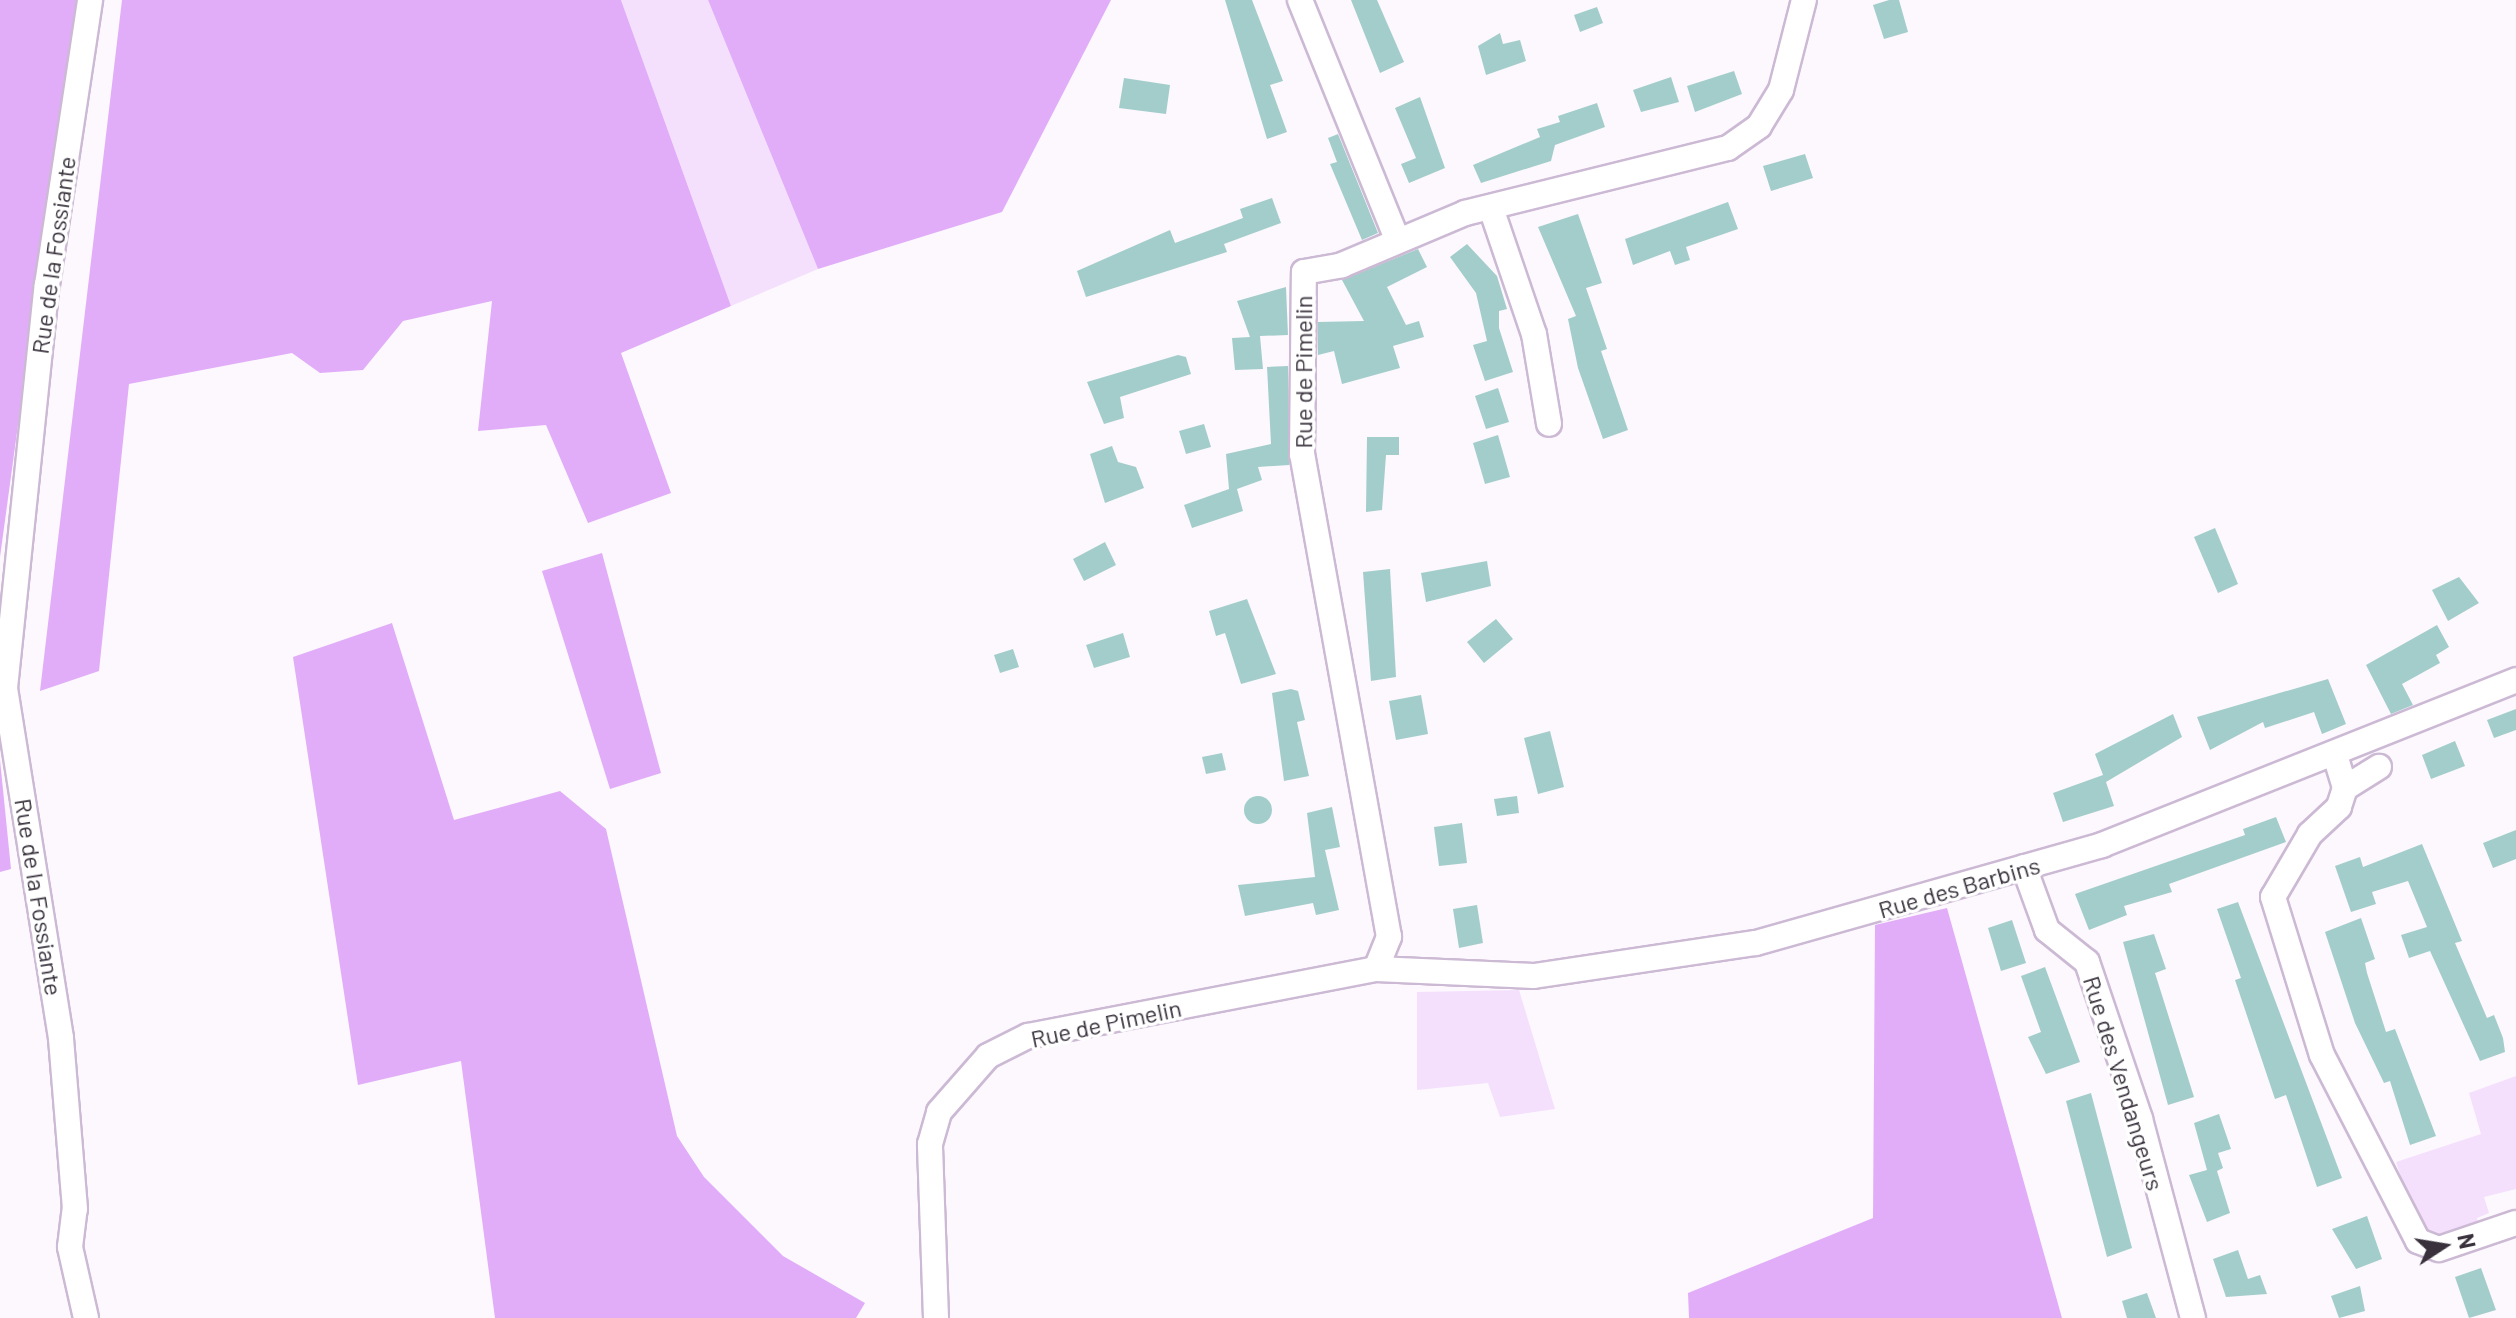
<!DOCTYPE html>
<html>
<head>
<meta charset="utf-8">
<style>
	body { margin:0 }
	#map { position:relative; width:2516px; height:1318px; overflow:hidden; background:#fcf8fe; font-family:Barlow,sans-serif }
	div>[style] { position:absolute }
	.green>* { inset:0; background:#f4e0fc }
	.forest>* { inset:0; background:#e1adf8 }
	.building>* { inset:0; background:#a3cdca }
	.round { border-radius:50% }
	.roads { filter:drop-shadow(2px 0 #ccb9d4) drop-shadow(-2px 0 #ccb9d4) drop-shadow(0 2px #ccb9d4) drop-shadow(0 -2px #ccb9d4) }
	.street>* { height:24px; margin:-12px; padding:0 12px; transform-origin:12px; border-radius:12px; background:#fff }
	span { translate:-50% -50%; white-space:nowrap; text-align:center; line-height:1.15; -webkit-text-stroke:7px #fff; paint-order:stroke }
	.street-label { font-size:24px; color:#39323d }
	.north { position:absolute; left:2404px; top:1206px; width:80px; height:80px; -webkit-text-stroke:6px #fff; paint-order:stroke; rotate:78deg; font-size:22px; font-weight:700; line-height:32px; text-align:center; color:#39323d }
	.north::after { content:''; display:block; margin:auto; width:28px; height:36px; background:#39323d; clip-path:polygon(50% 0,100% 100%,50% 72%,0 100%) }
</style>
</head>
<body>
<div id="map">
	<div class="green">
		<i style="clip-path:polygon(621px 0,708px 0,818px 269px,731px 306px)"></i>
		<i style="clip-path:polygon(1519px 990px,1555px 1109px,1500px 1117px,1488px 1083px,1417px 1090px,1417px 992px)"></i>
		<i style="clip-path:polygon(2516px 1076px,2516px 1189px,2484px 1197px,2489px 1213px,2477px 1218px,2479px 1226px,2430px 1240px,2416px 1223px,2396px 1162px,2481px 1134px,2469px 1093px)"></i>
	</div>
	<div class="forest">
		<i style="clip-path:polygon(0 0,76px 0,0 557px)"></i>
		<i style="clip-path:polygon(122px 0,621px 0,731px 306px,621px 353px,671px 493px,588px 523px,546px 425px,478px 431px,492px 301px,403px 321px,363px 370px,320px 373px,292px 353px,129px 384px,99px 671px,40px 691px)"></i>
		<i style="clip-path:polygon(708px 0,1111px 0,1002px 212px,818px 269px)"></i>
		<i style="clip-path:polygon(602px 553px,661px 773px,610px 789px,542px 571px)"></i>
		<i style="clip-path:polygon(392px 623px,454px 820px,560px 791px,606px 829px,677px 1136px,704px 1177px,783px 1256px,865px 1303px,856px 1318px,495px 1318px,461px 1061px,358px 1085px,293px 657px)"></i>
		<i style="clip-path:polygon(0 760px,11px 869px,0 872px)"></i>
		<i style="clip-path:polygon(1947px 908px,2062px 1318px,1689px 1318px,1688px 1293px,1873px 1218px,1875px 925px)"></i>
	</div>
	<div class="building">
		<i style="clip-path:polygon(1225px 0,1252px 0,1283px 81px,1270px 85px,1287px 132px,1267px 139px)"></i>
		<i style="clip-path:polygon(1351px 0,1377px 0,1404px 62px,1380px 73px)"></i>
		<i style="clip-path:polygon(1889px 0,1899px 0,1908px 32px,1884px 39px,1873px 5px)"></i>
		<i style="clip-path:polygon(1597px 7px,1603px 23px,1580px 32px,1574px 15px)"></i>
		<i style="clip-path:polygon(1500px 33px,1503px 44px,1520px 40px,1526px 61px,1486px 75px,1478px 46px)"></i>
		<i style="clip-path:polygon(1734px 71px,1742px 94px,1695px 112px,1687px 86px)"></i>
		<i style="clip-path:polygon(1671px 77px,1679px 102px,1641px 112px,1633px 90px)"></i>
		<i style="clip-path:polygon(1124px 78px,1170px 85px,1166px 114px,1119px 108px)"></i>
		<i style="clip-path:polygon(1420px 97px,1445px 168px,1409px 183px,1401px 164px,1416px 158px,1395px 108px)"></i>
		<i style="clip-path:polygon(1597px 103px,1605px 127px,1555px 145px,1551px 161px,1481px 183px,1473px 165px,1540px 137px,1537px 129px,1560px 122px,1558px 116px)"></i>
		<i style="clip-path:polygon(1338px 134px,1378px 233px,1362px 240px,1330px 164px,1337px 162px,1328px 138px)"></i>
		<i style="clip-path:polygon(1805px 154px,1813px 178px,1771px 191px,1763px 166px)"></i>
		<i style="clip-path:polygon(1272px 198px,1281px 223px,1224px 244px,1227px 252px,1086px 297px,1077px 271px,1170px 230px,1175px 243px,1243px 218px,1240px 209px)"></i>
		<i style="clip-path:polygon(1728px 202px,1738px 229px,1686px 247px,1690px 260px,1675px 265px,1670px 251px,1633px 265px,1625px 239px)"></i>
		<i style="clip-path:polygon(1578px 214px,1602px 283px,1586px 288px,1607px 349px,1601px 351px,1628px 430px,1603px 439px,1578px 368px,1568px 319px,1576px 316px,1538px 227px)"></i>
		<i style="clip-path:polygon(1467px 244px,1497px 276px,1507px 309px,1499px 311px,1499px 328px,1513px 372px,1485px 381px,1473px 345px,1487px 341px,1476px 293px,1450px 257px)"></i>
		<i style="clip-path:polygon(1418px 249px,1427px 267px,1387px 287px,1406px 325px,1419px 321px,1424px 337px,1393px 346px,1400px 368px,1342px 384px,1334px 351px,1318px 355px,1318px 322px,1364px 321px,1342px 280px)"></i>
		<i style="clip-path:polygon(1286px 287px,1288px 335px,1260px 336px,1263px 369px,1235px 370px,1232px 338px,1250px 337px,1237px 301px)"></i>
		<i style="clip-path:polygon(1178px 355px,1186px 357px,1191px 374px,1120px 397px,1124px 418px,1104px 424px,1087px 382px)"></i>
		<i style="clip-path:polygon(1288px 366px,1289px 465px,1258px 467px,1262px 480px,1237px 489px,1243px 511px,1192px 528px,1184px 505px,1229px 489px,1226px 454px,1271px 444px,1267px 367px)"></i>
		<i style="clip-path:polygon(1498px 388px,1509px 422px,1486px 429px,1475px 396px)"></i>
		<i style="clip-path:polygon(1204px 424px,1211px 447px,1186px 454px,1179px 431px)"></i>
		<i style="clip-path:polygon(1498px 435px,1510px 477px,1485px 484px,1473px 443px)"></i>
		<i style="clip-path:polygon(1367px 437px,1399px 437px,1399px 455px,1386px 455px,1382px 510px,1366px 512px)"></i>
		<i style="clip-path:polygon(1112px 446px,1118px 462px,1136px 467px,1144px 488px,1105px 503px,1090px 454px)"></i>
		<i style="clip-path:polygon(2215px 528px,2238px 584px,2218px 593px,2194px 537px)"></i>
		<i style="clip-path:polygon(1105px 542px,1116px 565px,1084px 581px,1073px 559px)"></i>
		<i style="clip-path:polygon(1487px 561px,1491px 586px,1426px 602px,1421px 573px)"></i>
		<i style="clip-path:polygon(1390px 569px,1396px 677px,1371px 681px,1363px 572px)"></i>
		<i style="clip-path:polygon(2459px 577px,2479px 603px,2448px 621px,2432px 590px)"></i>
		<i style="clip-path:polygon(1247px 599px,1276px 674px,1241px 684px,1225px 633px,1216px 636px,1209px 611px)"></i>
		<i style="clip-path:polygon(1496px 619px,1513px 639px,1484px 663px,1467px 642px)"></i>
		<i style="clip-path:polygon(2437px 625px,2449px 647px,2436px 655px,2440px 663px,2402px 684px,2413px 705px,2391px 714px,2366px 665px)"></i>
		<i style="clip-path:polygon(1123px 633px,1130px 657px,1094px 668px,1086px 645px)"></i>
		<i style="clip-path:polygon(1013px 649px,1019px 667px,1000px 673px,994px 655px)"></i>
		<i style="clip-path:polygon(2328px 679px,2346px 724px,2322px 734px,2314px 712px,2265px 728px,2263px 722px,2210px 750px,2197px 717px)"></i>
		<i style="clip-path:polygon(1291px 689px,1298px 691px,1305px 720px,1297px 722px,1309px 776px,1284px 781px,1272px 693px)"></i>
		<i style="clip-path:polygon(1421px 695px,1428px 734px,1396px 740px,1389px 701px)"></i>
		<i style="clip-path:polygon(2516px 709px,2516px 730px,2494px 738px,2487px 720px)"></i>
		<i style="clip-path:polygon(2173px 714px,2182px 737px,2106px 782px,2114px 806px,2063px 822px,2053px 793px,2103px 775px,2095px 754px)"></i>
		<i style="clip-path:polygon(1550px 731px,1564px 787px,1538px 794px,1524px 738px)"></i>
		<i style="clip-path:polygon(2455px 741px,2465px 766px,2431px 779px,2422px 755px)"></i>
		<i style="clip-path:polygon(1222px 753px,1226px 770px,1206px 774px,1202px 757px)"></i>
		<i class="round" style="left:1244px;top:796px;width:28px;height:28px"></i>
		<i style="clip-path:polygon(1517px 796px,1519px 813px,1497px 816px,1494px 799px)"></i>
		<i style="clip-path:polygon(1332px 807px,1340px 847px,1325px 850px,1339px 910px,1316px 915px,1313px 903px,1245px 916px,1238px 885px,1315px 877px,1307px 813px)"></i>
		<i style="clip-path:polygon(2276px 817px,2286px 842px,2169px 884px,2172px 892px,2124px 906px,2127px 915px,2089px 930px,2075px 894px,2245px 835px,2243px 829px)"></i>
		<i style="clip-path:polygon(1462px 823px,1467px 863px,1439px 866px,1434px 827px)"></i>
		<i style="clip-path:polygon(2516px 830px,2516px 859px,2493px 868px,2483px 843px)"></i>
		<i style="clip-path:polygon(2422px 844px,2462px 941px,2455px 943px,2487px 1018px,2494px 1015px,2503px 1038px,2505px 1052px,2480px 1061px,2430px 951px,2409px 958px,2401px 935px,2427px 927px,2408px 881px,2372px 892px,2376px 904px,2351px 912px,2335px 866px,2360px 857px,2363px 867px)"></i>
		<i style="clip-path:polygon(2238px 902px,2342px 1178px,2317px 1187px,2286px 1095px,2275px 1099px,2235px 980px,2241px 978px,2217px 909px)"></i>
		<i style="clip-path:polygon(1477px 905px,1483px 943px,1459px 948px,1453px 909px)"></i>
		<i style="clip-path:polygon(2361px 918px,2375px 959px,2365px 963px,2367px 973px,2386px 1032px,2395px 1029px,2436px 1136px,2410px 1145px,2390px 1081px,2384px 1083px,2355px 1023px,2325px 932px)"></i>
		<i style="clip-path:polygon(2012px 920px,2026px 963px,2001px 971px,1988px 928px)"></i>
		<i style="clip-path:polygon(2154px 934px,2166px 969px,2155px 973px,2194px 1097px,2168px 1105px,2123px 942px)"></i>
		<i style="clip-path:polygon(2045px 967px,2080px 1062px,2046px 1074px,2028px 1037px,2041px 1032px,2021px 976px)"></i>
		<i style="clip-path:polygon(2091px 1093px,2132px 1248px,2107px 1257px,2066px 1101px)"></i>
		<i style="clip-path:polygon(2219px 1114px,2231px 1149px,2218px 1153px,2223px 1168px,2217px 1171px,2230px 1213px,2207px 1222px,2189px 1175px,2207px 1170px,2194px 1123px)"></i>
		<i style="clip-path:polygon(2367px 1216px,2382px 1259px,2356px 1269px,2332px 1229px)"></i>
		<i style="clip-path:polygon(2238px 1250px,2248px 1279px,2260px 1275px,2267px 1294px,2226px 1297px,2213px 1259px)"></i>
		<i style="clip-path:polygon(2481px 1268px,2496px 1310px,2469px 1318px,2455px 1277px)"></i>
		<i style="clip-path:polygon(2360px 1286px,2365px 1311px,2339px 1318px,2331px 1296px)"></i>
		<i style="clip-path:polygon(2147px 1293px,2156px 1318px,2127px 1318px,2122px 1301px)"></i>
	</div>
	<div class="roads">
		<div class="street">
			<i style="left:1300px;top:0;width:258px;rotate:67.9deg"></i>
			<i style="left:1491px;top:208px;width:133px;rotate:71.2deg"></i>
			<i style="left:1534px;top:334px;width:91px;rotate:80.5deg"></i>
			<i style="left:2335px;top:755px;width:34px;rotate:73deg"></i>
			<i style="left:2345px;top:788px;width:20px;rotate:108deg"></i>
			<i style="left:2339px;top:807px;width:40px;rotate:137deg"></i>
			<i style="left:2310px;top:834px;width:73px;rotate:120.4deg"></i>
			<i style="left:2273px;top:897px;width:165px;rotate:72.8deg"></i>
			<i style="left:2322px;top:1055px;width:209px;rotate:62.7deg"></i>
			<i style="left:2418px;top:1241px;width:22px;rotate:21deg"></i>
			<i style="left:2439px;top:1249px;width:81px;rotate:-18.7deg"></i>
			<i style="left:2345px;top:788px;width:40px;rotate:-32deg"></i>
			<i style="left:2024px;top:867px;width:67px;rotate:69.9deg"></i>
			<i style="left:2047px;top:930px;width:51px;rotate:38.7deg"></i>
			<i style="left:2087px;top:962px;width:166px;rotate:71.3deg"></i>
			<i style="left:2140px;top:1119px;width:206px;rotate:75.1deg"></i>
			<i style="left:1376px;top:969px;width:158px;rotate:2.5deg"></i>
			<i style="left:1534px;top:976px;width:224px;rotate:-8.5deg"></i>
			<i style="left:1756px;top:943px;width:360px;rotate:-15.8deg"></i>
			<i style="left:2102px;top:845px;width:446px;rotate:-21.7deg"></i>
			<i style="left:86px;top:1318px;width:73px;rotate:-102.7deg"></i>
			<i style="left:70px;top:1247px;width:38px;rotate:-83deg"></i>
			<i style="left:75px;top:1209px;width:172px;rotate:-94.7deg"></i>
			<i style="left:61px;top:1038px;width:354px;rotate:-99.1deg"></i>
			<i style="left:5px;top:688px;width:405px;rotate:-84.1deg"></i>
			<i style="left:47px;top:285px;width:288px;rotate:-81.4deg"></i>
			<i style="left:936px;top:1318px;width:174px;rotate:-92deg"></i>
			<i style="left:930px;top:1144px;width:33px;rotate:-74deg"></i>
			<i style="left:939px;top:1112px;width:74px;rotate:-48.8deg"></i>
			<i style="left:988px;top:1056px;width:45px;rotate:-26.6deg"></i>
			<i style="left:1028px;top:1036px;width:354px;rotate:-10.9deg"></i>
			<i style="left:1376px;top:969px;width:35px;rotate:-68deg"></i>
			<i style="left:1389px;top:937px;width:490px;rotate:-100.2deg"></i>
			<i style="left:1302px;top:455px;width:183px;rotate:-89.4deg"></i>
			<i style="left:1304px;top:272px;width:39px;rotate:-10deg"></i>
			<i style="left:1342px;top:265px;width:134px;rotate:-22.9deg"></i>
			<i style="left:1465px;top:213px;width:271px;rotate:-13.9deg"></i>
			<i style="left:1728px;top:148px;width:38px;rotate:-35deg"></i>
			<i style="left:1759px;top:126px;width:42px;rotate:-58.6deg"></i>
			<i style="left:1781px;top:90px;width:93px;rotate:-75.7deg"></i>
		</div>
	</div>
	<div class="street-label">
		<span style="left:53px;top:255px;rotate:-82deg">Rue de la Fossiante</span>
		<span style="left:1303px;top:372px;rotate:-90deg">Rue de Pimelin</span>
		<span style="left:1959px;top:887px;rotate:-16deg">Rue des Barbins</span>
		<span style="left:39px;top:897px;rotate:81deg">Rue de la Fossiante</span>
		<span style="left:1106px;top:1023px;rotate:-12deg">Rue de Pimelin</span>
		<span style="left:2124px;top:1083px;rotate:73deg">Rue des Vendangeurs</span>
	</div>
	<div class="north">N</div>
</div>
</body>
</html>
